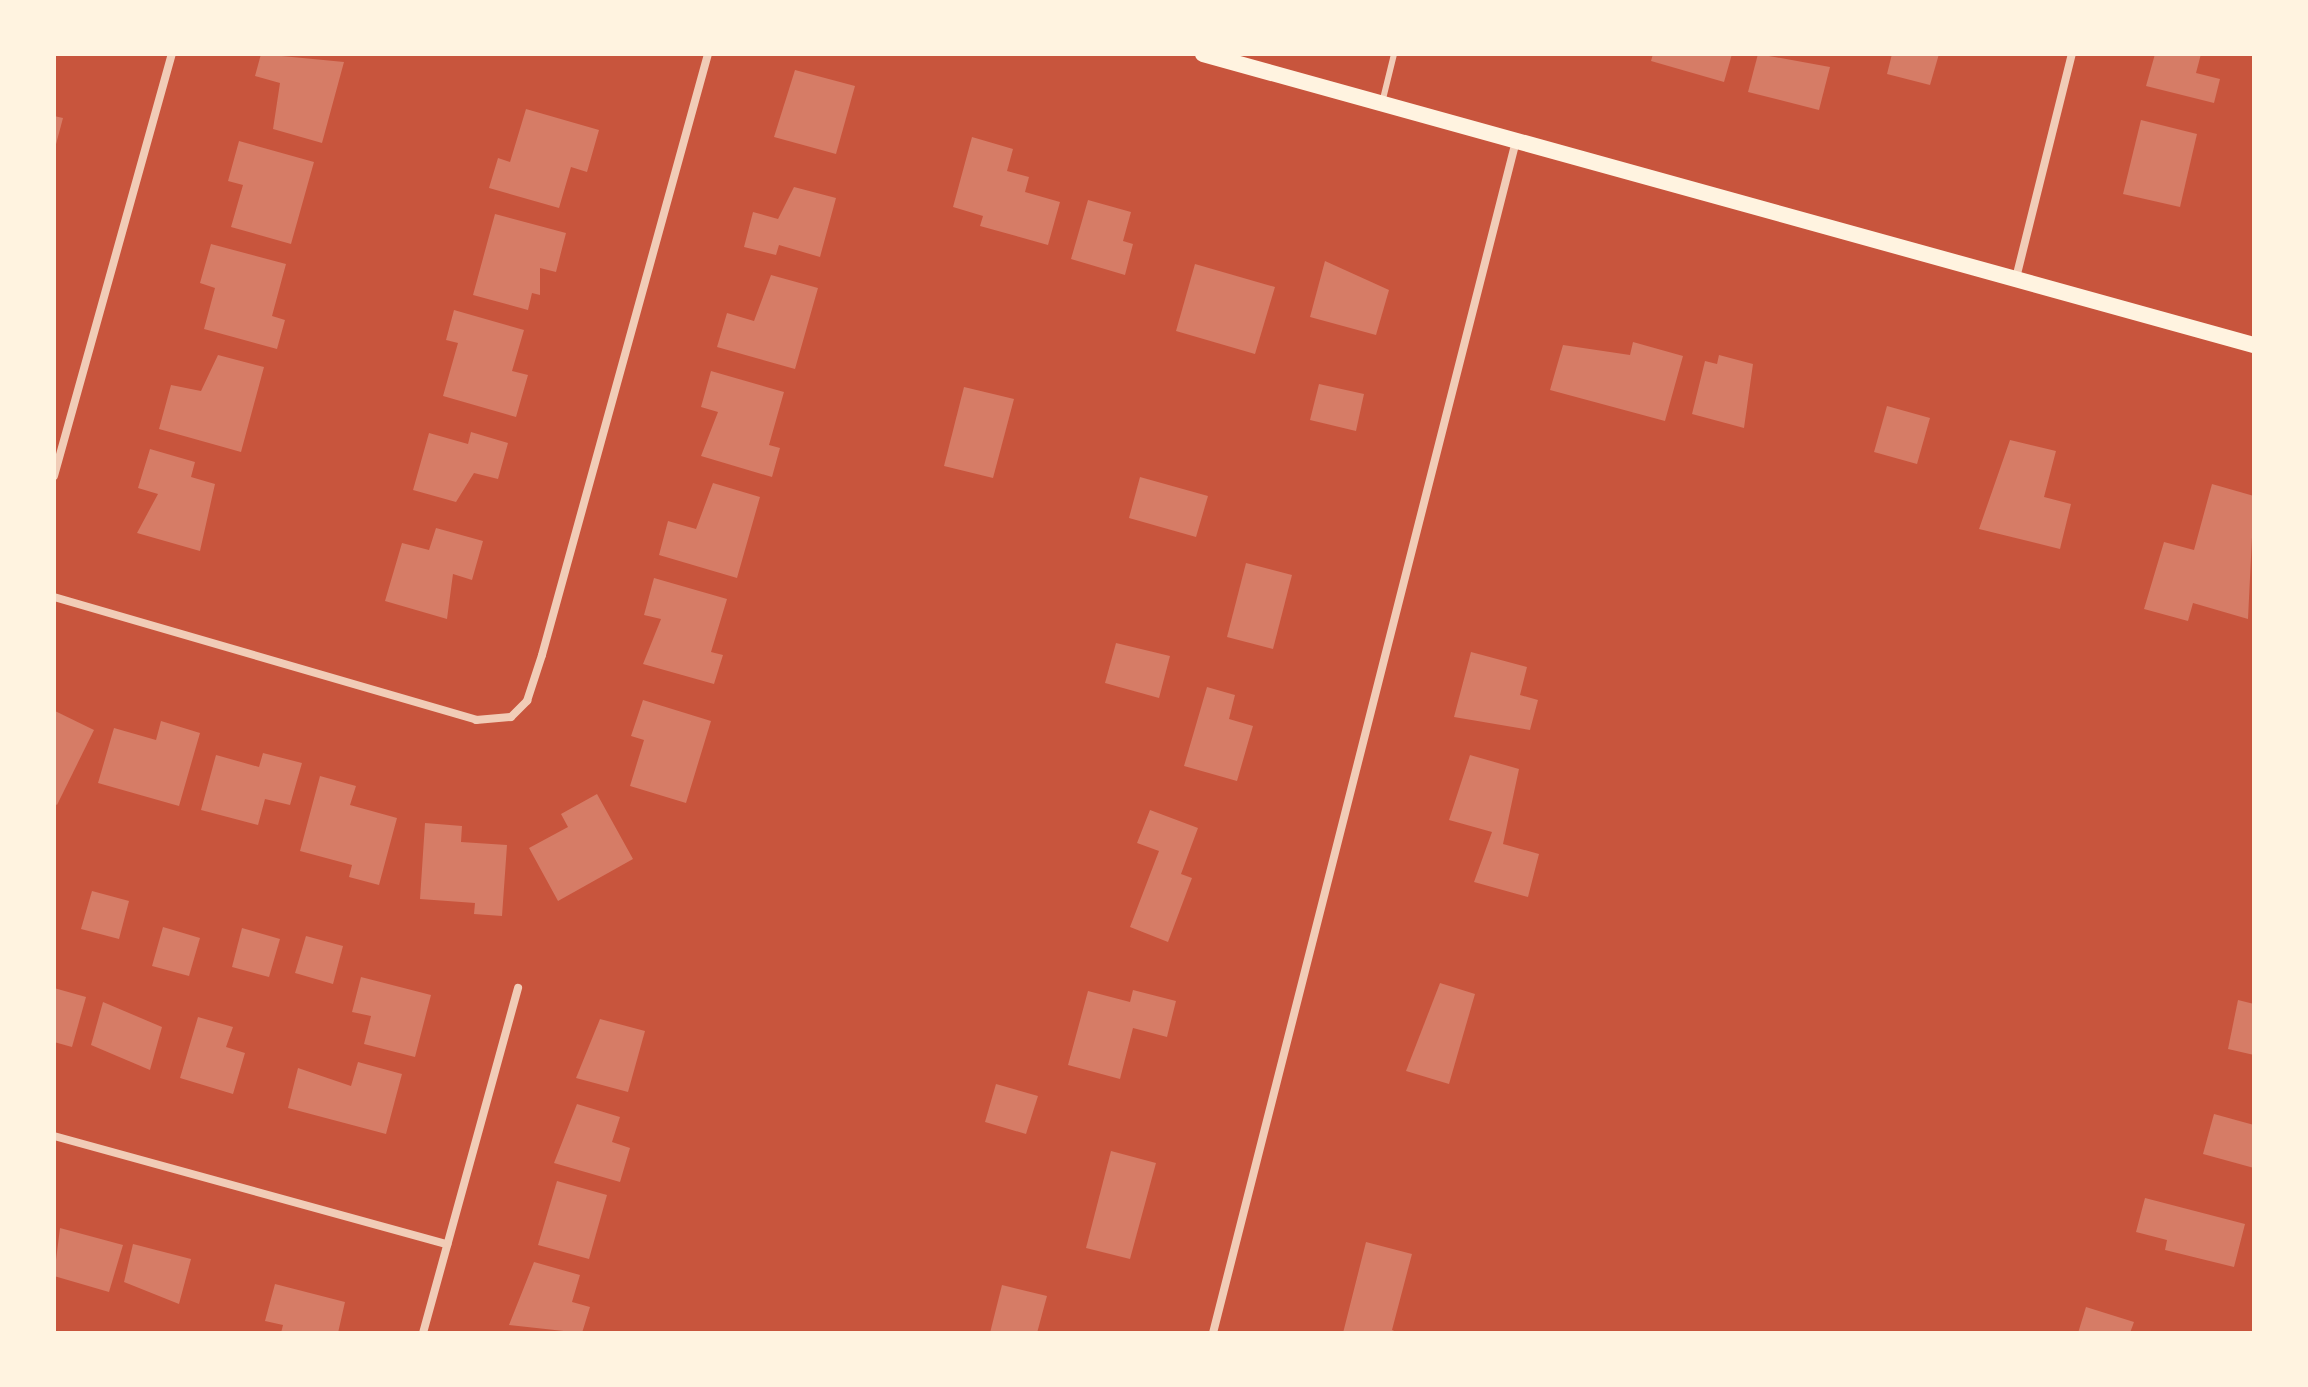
<!DOCTYPE html>
<html>
<head>
<meta charset="utf-8">
<style>
	body { margin:0 }
	#map { position:relative; width:2308px; height:1387px; overflow:hidden; background:#c8553d; font-family:"Public Sans",sans-serif }
	div>[style] { position:absolute }
	.building>* { inset:0; background:#d67c66 }
	.service>* { height:6px; margin:-3px; padding:0 3px; transform-origin:3px; border-radius:3px; background:#f1ccb7 }
	.minor>* { height:8px; margin:-4px; padding:0 4px; transform-origin:4px; border-radius:4px; background:#f1ccb7 }
	.secondary>* { height:16px; margin:-8px; padding:0 8px; transform-origin:8px; border-radius:8px; background:#fff3e0 }
	span { translate:-50% -50%; white-space:nowrap; text-align:center; line-height:1.15; -webkit-text-stroke:6px #fff3e0; paint-order:stroke }
	.frame { position:absolute; inset:0; border:56px solid #fff3e0; pointer-events:none }
</style>
</head>
<body>
<div id="map">
	<div class="building">
		<i style="clip-path:polygon(261px 54px,344px 62px,322px 143px,273px 129px,280px 83px,255px 76px)"></i>
		<i style="clip-path:polygon(1653px 54px,1732px 54px,1724px 82px,1651px 61px)"></i>
		<i style="clip-path:polygon(1758px 54px,1830px 67px,1819px 110px,1748px 92px)"></i>
		<i style="clip-path:polygon(1892px 54px,1939px 54px,1930px 85px,1887px 74px)"></i>
		<i style="clip-path:polygon(2155px 54px,2201px 54px,2196px 73px,2220px 79px,2214px 103px,2146px 86px)"></i>
		<i style="clip-path:polygon(795px 70px,855px 86px,836px 154px,774px 137px)"></i>
		<i style="clip-path:polygon(526px 109px,599px 130px,587px 172px,571px 167px,559px 208px,489px 188px,498px 158px,510px 162px)"></i>
		<i style="clip-path:polygon(54px 116px,63px 118px,55px 148px,54px 148px)"></i>
		<i style="clip-path:polygon(2141px 120px,2197px 134px,2180px 207px,2123px 194px)"></i>
		<i style="clip-path:polygon(972px 137px,1013px 149px,1007px 171px,1029px 177px,1025px 192px,1060px 202px,1048px 245px,980px 226px,983px 216px,953px 207px)"></i>
		<i style="clip-path:polygon(239px 141px,314px 162px,291px 244px,231px 227px,243px 185px,228px 181px)"></i>
		<i style="clip-path:polygon(794px 187px,836px 198px,820px 257px,779px 245px,776px 255px,744px 247px,753px 212px,778px 219px)"></i>
		<i style="clip-path:polygon(1088px 200px,1131px 212px,1123px 241px,1133px 244px,1125px 275px,1071px 259px)"></i>
		<i style="clip-path:polygon(495px 214px,566px 233px,556px 272px,540px 268px,540px 295px,532px 293px,528px 310px,473px 295px)"></i>
		<i style="clip-path:polygon(211px 244px,286px 264px,272px 316px,285px 320px,277px 349px,204px 329px,215px 288px,200px 283px)"></i>
		<i style="clip-path:polygon(1325px 261px,1389px 290px,1376px 335px,1310px 317px)"></i>
		<i style="clip-path:polygon(1195px 264px,1275px 287px,1255px 354px,1176px 331px)"></i>
		<i style="clip-path:polygon(771px 275px,818px 288px,795px 369px,717px 347px,727px 313px,754px 321px)"></i>
		<i style="clip-path:polygon(454px 310px,524px 330px,512px 371px,528px 375px,516px 417px,443px 396px,458px 343px,446px 340px)"></i>
		<i style="clip-path:polygon(1633px 342px,1683px 356px,1665px 421px,1550px 390px,1563px 345px,1630px 355px)"></i>
		<i style="clip-path:polygon(218px 355px,264px 367px,241px 452px,159px 429px,171px 385px,201px 391px)"></i>
		<i style="clip-path:polygon(1719px 355px,1753px 364px,1744px 428px,1692px 414px,1705px 361px,1717px 364px)"></i>
		<i style="clip-path:polygon(711px 371px,784px 392px,769px 445px,780px 448px,772px 477px,701px 456px,718px 412px,701px 407px)"></i>
		<i style="clip-path:polygon(1319px 384px,1364px 394px,1356px 431px,1310px 420px)"></i>
		<i style="clip-path:polygon(964px 387px,1014px 399px,993px 478px,944px 466px)"></i>
		<i style="clip-path:polygon(1887px 406px,1930px 418px,1917px 464px,1874px 452px)"></i>
		<i style="clip-path:polygon(471px 432px,508px 443px,498px 479px,474px 473px,456px 502px,413px 490px,429px 433px,468px 444px)"></i>
		<i style="clip-path:polygon(2010px 440px,2056px 451px,2044px 497px,2071px 504px,2060px 549px,1979px 529px)"></i>
		<i style="clip-path:polygon(150px 449px,195px 462px,191px 477px,215px 484px,200px 551px,137px 533px,158px 494px,138px 488px)"></i>
		<i style="clip-path:polygon(1140px 477px,1208px 496px,1196px 537px,1129px 518px)"></i>
		<i style="clip-path:polygon(713px 483px,760px 497px,737px 578px,659px 555px,668px 521px,696px 529px)"></i>
		<i style="clip-path:polygon(2212px 484px,2254px 496px,2248px 619px,2193px 603px,2188px 621px,2144px 609px,2164px 542px,2194px 550px)"></i>
		<i style="clip-path:polygon(436px 528px,483px 541px,472px 580px,453px 574px,447px 619px,385px 601px,402px 543px,429px 550px)"></i>
		<i style="clip-path:polygon(1246px 563px,1292px 575px,1273px 649px,1227px 637px)"></i>
		<i style="clip-path:polygon(654px 578px,727px 599px,711px 652px,723px 655px,714px 684px,643px 664px,661px 619px,644px 615px)"></i>
		<i style="clip-path:polygon(1116px 643px,1170px 656px,1159px 698px,1105px 683px)"></i>
		<i style="clip-path:polygon(1471px 652px,1527px 667px,1520px 695px,1538px 700px,1530px 730px,1454px 717px)"></i>
		<i style="clip-path:polygon(1207px 687px,1235px 695px,1229px 719px,1253px 726px,1237px 781px,1184px 766px)"></i>
		<i style="clip-path:polygon(643px 700px,711px 721px,686px 803px,630px 786px,644px 740px,631px 736px)"></i>
		<i style="clip-path:polygon(55px 711px,94px 730px,57px 805px,54px 803px)"></i>
		<i style="clip-path:polygon(161px 721px,200px 733px,179px 806px,98px 783px,114px 728px,156px 740px)"></i>
		<i style="clip-path:polygon(263px 753px,302px 763px,290px 805px,265px 799px,258px 825px,201px 810px,216px 755px,259px 767px)"></i>
		<i style="clip-path:polygon(1470px 755px,1519px 769px,1503px 844px,1539px 854px,1528px 897px,1474px 882px,1492px 832px,1449px 820px)"></i>
		<i style="clip-path:polygon(320px 776px,356px 786px,350px 805px,397px 818px,379px 885px,349px 877px,352px 865px,300px 851px)"></i>
		<i style="clip-path:polygon(597px 794px,633px 859px,558px 901px,529px 848px,568px 827px,561px 814px)"></i>
		<i style="clip-path:polygon(1150px 810px,1198px 828px,1181px 874px,1192px 878px,1168px 942px,1130px 927px,1159px 851px,1137px 843px)"></i>
		<i style="clip-path:polygon(425px 823px,462px 826px,461px 842px,507px 845px,502px 916px,474px 914px,475px 903px,420px 899px)"></i>
		<i style="clip-path:polygon(92px 891px,129px 901px,119px 939px,81px 929px)"></i>
		<i style="clip-path:polygon(163px 927px,200px 938px,189px 976px,152px 966px)"></i>
		<i style="clip-path:polygon(242px 928px,280px 939px,269px 977px,232px 967px)"></i>
		<i style="clip-path:polygon(306px 936px,343px 946px,333px 984px,295px 973px)"></i>
		<i style="clip-path:polygon(361px 977px,431px 995px,415px 1057px,364px 1044px,371px 1016px,352px 1012px)"></i>
		<i style="clip-path:polygon(1440px 983px,1475px 994px,1449px 1084px,1406px 1071px)"></i>
		<i style="clip-path:polygon(54px 988px,86px 997px,72px 1047px,54px 1042px)"></i>
		<i style="clip-path:polygon(1133px 990px,1176px 1001px,1167px 1037px,1133px 1028px,1120px 1079px,1068px 1065px,1088px 991px,1130px 1002px)"></i>
		<i style="clip-path:polygon(2238px 1000px,2254px 1004px,2254px 1055px,2228px 1049px)"></i>
		<i style="clip-path:polygon(103px 1002px,162px 1027px,150px 1070px,91px 1045px)"></i>
		<i style="clip-path:polygon(198px 1017px,233px 1027px,226px 1047px,245px 1053px,233px 1094px,180px 1078px)"></i>
		<i style="clip-path:polygon(600px 1019px,645px 1031px,628px 1092px,576px 1078px)"></i>
		<i style="clip-path:polygon(358px 1062px,402px 1074px,386px 1134px,288px 1108px,298px 1068px,351px 1086px)"></i>
		<i style="clip-path:polygon(996px 1084px,1038px 1096px,1026px 1134px,985px 1122px)"></i>
		<i style="clip-path:polygon(577px 1104px,620px 1117px,612px 1142px,630px 1148px,620px 1182px,554px 1163px)"></i>
		<i style="clip-path:polygon(2214px 1114px,2254px 1125px,2254px 1168px,2203px 1154px)"></i>
		<i style="clip-path:polygon(1111px 1151px,1156px 1163px,1130px 1259px,1086px 1248px)"></i>
		<i style="clip-path:polygon(557px 1181px,607px 1195px,589px 1259px,538px 1245px)"></i>
		<i style="clip-path:polygon(2145px 1198px,2245px 1224px,2234px 1267px,2165px 1250px,2167px 1240px,2136px 1232px)"></i>
		<i style="clip-path:polygon(60px 1228px,123px 1245px,109px 1292px,54px 1276px)"></i>
		<i style="clip-path:polygon(1366px 1242px,1412px 1254px,1392px 1330px,1399px 1333px,1343px 1333px)"></i>
		<i style="clip-path:polygon(133px 1244px,191px 1259px,179px 1304px,124px 1282px)"></i>
		<i style="clip-path:polygon(534px 1262px,580px 1275px,572px 1302px,590px 1307px,582px 1333px,509px 1325px)"></i>
		<i style="clip-path:polygon(275px 1284px,345px 1302px,338px 1333px,281px 1333px,283px 1325px,265px 1321px)"></i>
		<i style="clip-path:polygon(1002px 1285px,1047px 1296px,1037px 1333px,990px 1333px)"></i>
		<i style="clip-path:polygon(2086px 1307px,2134px 1322px,2130px 1333px,2078px 1333px)"></i>
	</div>
	<div class="service">
		<i style="left:1382px;top:103px;width:50px;rotate:-76.2deg"></i>
	</div>
	<div class="minor">
		<i style="left:2016px;top:278px;width:231px;rotate:-76deg"></i>
		<i style="left:54px;top:476px;width:438px;rotate:-74.4deg"></i>
		<i style="left:54px;top:597px;width:440px;rotate:16.2deg"></i>
		<i style="left:476px;top:720px;width:35px;rotate:-5deg"></i>
		<i style="left:511px;top:717px;width:23px;rotate:-45deg"></i>
		<i style="left:527px;top:701px;width:48px;rotate:-71.9deg"></i>
		<i style="left:542px;top:655px;width:624px;rotate:-74.56deg"></i>
		<i style="left:54px;top:1136px;width:408px;rotate:15.4deg"></i>
		<i style="left:423px;top:1333px;width:358px;rotate:-74.6deg"></i>
		<i style="left:1213px;top:1333px;width:1230px;rotate:-75.74deg"></i>
	</div>
	<div class="secondary">
		<i style="left:1203px;top:54px;width:1091px;rotate:15.48deg"></i>
	</div>
	<div class="frame"></div>
</div>
</body>
</html>
